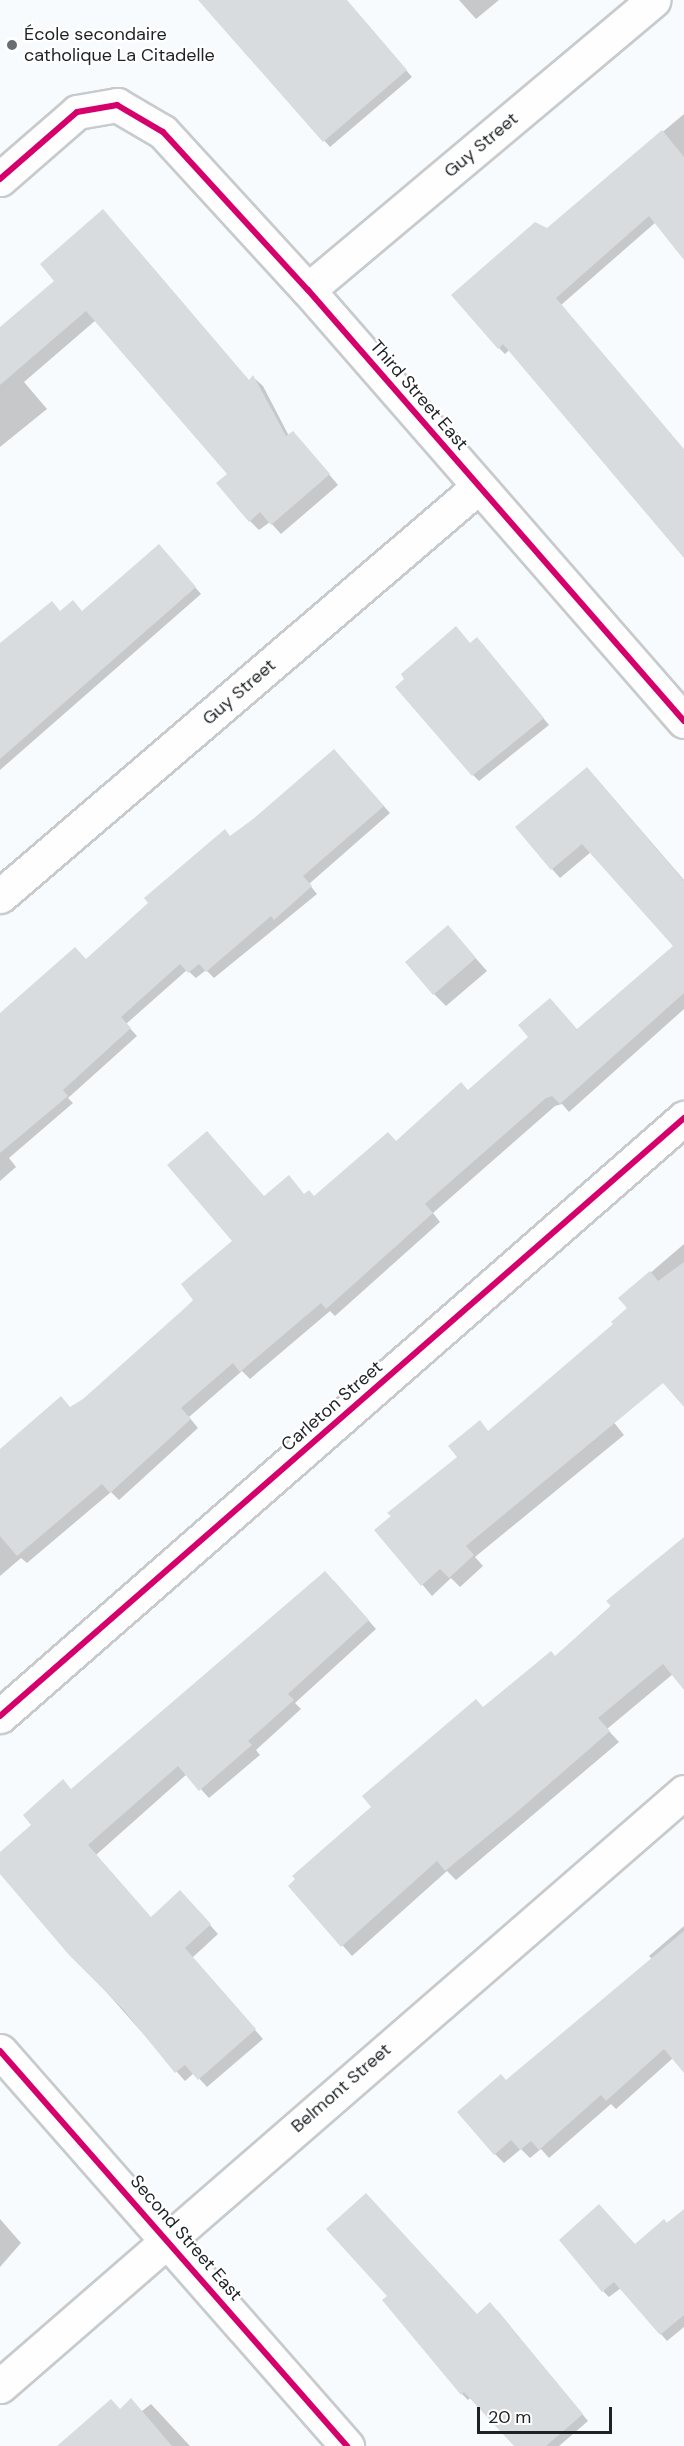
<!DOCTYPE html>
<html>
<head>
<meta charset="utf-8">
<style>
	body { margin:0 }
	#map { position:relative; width:684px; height:2446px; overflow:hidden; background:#f8fbfd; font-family:"DM Sans",sans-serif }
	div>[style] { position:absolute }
	.shadow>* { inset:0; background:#0003 }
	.building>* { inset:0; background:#d9dcde }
	.roads { filter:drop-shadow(2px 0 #c8cbcd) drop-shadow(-2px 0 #c8cbcd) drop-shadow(0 2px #c8cbcd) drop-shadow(0 -2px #c8cbcd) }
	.street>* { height:33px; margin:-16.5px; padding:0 16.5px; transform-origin:16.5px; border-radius:16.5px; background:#fefeff }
	.secondary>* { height:33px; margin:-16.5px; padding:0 16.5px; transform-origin:16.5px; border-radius:16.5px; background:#fefeff }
	.cycleway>* { height:6px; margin:-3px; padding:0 3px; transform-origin:3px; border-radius:3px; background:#d6006c }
	.dots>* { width:16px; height:16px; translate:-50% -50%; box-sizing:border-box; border:3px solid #fff; border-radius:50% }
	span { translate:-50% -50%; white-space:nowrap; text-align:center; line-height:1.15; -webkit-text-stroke:4.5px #fff; paint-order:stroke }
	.poi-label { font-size:18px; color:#1e2224 }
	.left { translate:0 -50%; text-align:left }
	.street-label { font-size:18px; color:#1e2224 }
	.scale { position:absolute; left:477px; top:2407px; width:135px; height:27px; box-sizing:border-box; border:3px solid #1e2224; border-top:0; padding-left:8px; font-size:18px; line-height:21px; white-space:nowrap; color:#1e2224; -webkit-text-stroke:4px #fff; paint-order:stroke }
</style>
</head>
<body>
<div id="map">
	<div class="shadow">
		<i style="clip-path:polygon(200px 0,327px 0,365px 22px,412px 77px,330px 147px)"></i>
		<i style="clip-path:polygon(459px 0,499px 0,476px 19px)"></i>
		<i style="clip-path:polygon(684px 114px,684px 241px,656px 222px,561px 305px,684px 450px,684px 556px,510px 349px,505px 354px,499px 348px,547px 229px)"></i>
		<i style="clip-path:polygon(56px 281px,250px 381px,253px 377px,263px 386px,289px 436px,302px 442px,338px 485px,281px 534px,270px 522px,259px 530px,250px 521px,229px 474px,96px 320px,24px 382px,47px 409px,0 447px,0 329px)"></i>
		<i style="clip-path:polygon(165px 552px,201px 594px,0 770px,0 647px,61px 613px,83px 613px)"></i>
		<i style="clip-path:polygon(471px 644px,483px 645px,549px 725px,479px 781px,473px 775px)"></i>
		<i style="clip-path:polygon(341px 758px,390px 813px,309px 884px,317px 894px,214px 978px,206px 970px,196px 978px,187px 970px,126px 1024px,137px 1036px,68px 1098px,73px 1103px,9px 1158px,16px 1167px,0 1181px,0 1024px,87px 961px,231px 837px)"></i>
		<i style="clip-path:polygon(596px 778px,684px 880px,684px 1009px,569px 1112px,562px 1104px,555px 1106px,433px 1213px,440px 1222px,335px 1316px,330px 1311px,250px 1379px,242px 1371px,189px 1417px,198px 1428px,119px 1500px,111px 1492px,27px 1563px,21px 1558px,0 1576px,0 1451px,84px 1401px,196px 1300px,265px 1198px,314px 1197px,468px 1092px,577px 1030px,675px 947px,591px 852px,560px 878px,552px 869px)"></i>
		<i style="clip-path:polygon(448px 927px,487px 971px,446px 1006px,434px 994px)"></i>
		<i style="clip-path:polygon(684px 1244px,684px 1404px,621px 1298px)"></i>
		<i style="clip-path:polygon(577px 1376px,624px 1435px,475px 1557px,483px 1566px,460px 1587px,451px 1578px,432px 1596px,376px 1530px,459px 1457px,479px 1422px,489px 1432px)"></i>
		<i style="clip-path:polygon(684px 1539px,684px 1677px,673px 1674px,607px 1729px,619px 1742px,456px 1880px,447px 1871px,352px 1956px,290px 1886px,483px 1709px,555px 1657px)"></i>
		<i style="clip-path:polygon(334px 1581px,376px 1629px,295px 1703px,301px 1709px,256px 1750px,260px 1755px,209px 1798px,187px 1774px,96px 1855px,151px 1918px,189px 1901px,218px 1934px,192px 1958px,263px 2039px,207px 2087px,194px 2073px,185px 2081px,177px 2072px,2px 1874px,72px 1790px)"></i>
		<i style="clip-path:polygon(684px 1926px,684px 2071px,673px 2058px,616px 2109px,611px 2104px,549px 2158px,541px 2149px,530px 2158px,521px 2149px,504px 2163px,495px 2154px,507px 2082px,653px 1960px,649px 1956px)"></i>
		<i style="clip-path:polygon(684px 2211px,684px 2327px,667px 2341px,621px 2288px,609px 2297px,603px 2291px,635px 2245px)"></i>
		<i style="clip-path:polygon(0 2219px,21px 2243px,0 2267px)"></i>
		<i style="clip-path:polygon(389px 2297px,477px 2316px,497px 2310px,588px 2421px,559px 2446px,516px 2446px,471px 2397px,468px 2400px,462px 2394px)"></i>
		<i style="clip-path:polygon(151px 2404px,190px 2446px,81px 2446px,120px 2410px,142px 2411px)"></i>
	</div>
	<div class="building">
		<i style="clip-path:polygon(198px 0,347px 0,407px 70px,323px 142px)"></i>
		<i style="clip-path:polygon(662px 130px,684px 157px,684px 260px,649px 216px,556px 298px,684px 449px,684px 558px,503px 344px,498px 349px,451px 295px,535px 222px,547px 228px)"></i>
		<i style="clip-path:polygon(103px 209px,249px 380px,253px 375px,286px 436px,293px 431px,330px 474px,271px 525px,260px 512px,249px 522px,216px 483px,227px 474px,86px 311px,0 385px,0 327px,54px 281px,40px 264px)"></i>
		<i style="clip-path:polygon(159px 544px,196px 587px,0 759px,0 643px,52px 601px,60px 611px,73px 600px,82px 611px)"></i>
		<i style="clip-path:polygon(456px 626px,470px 643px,477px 637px,544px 718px,472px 776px,395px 687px,404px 679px,401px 674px)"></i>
		<i style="clip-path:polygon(334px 749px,384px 806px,303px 876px,312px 886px,274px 920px,271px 916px,206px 972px,199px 964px,188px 973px,180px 964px,121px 1017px,131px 1028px,63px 1090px,68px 1096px,0 1153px,0 1013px,75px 947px,86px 959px,148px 903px,144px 898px,225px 829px,230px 836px,253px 819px)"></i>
		<i style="clip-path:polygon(587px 767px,684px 881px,684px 993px,560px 1104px,552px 1096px,546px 1098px,425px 1204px,433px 1213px,326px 1309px,321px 1303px,240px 1372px,233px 1363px,181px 1408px,191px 1419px,110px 1493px,102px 1484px,17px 1556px,0 1536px,0 1449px,61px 1396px,70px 1407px,83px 1399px,186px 1307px,193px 1300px,181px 1284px,232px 1241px,167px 1165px,207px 1131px,264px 1196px,289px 1175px,304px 1194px,309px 1190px,314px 1196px,388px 1132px,396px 1141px,461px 1082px,468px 1090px,528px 1037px,518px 1025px,550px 998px,577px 1029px,673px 946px,582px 844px,551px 870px,515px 827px)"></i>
		<i style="clip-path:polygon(448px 925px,476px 958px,433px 995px,405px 962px)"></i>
		<i style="clip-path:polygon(684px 1262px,684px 1407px,663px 1383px,466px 1546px,474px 1555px,449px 1578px,440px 1569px,421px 1586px,374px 1530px,391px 1516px,387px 1513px,457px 1457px,448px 1446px,480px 1420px,488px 1431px,613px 1324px,611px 1322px,627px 1308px,618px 1298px,650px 1271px,658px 1281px)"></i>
		<i style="clip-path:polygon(684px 1537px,684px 1690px,663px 1664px,598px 1718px,610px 1731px,517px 1812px,445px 1871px,437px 1861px,341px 1947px,288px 1886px,295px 1879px,292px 1876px,371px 1807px,362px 1796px,476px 1699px,483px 1707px,551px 1651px,555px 1656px,611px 1606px,606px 1601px)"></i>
		<i style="clip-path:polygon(325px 1571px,369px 1620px,288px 1694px,294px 1700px,248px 1741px,252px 1745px,199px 1791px,178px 1766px,88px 1845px,151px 1917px,180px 1890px,211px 1924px,185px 1948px,256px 2029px,198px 2080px,185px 2065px,175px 2073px,123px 2009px,69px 1955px,0 1874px,0 1852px,31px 1825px,23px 1815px,63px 1779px,71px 1789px)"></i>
		<i style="clip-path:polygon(684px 1931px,684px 2073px,664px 2049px,606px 2101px,601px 2095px,539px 2150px,531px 2141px,520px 2150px,511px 2140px,494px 2155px,457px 2112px,501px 2074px,506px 2080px)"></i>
		<i style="clip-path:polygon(366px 2193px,477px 2314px,490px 2302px,583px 2414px,546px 2446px,514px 2446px,464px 2392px,461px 2395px,382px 2300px,387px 2296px,326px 2229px)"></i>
		<i style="clip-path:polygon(599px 2204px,635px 2244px,664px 2219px,667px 2223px,684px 2209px,684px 2315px,660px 2335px,614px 2282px,602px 2292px,559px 2240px)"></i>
		<i style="clip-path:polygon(131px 2398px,172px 2446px,57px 2446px,111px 2399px,120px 2409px)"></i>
	</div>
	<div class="roads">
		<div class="street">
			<i style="left:0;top:179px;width:102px;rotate:-41deg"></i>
			<i style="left:77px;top:112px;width:41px;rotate:-9.9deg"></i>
			<i style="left:117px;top:105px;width:53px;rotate:30.4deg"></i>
			<i style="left:163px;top:132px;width:214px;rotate:47.5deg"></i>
			<i style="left:308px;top:290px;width:572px;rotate:48.9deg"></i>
			<i style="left:308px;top:290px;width:451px;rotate:-40deg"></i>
			<i style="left:0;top:896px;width:629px;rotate:-40.55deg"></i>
			<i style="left:0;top:1716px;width:909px;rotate:-41.16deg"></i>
			<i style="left:0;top:2386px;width:906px;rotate:-40.97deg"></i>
		</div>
		<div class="secondary">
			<i style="left:0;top:2051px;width:526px;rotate:48.7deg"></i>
		</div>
	</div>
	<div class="cycleway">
		<i style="left:0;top:179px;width:102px;rotate:-41deg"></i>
		<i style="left:77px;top:112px;width:41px;rotate:-9.9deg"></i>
		<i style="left:117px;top:105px;width:53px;rotate:30.4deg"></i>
		<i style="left:163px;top:132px;width:214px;rotate:47.5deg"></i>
		<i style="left:308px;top:290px;width:572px;rotate:48.9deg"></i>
		<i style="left:0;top:1716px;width:909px;rotate:-41.16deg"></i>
		<i style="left:0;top:2051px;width:526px;rotate:48.7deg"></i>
	</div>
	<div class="dots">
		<i style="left:12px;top:45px;background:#6a6e70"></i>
	</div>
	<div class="poi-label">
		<span class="left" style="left:24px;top:45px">École secondaire<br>catholique La Citadelle</span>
	</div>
	<div class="street-label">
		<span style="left:481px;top:145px;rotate:-40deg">Guy Street</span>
		<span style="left:419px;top:395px;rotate:49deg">Third Street East</span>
		<span style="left:239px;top:692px;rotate:-41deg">Guy Street</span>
		<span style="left:332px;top:1406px;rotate:-41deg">Carleton Street</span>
		<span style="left:341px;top:2088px;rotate:-41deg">Belmont Street</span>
		<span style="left:186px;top:2238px;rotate:49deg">Second Street East</span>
	</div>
	<div class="scale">20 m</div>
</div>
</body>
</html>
